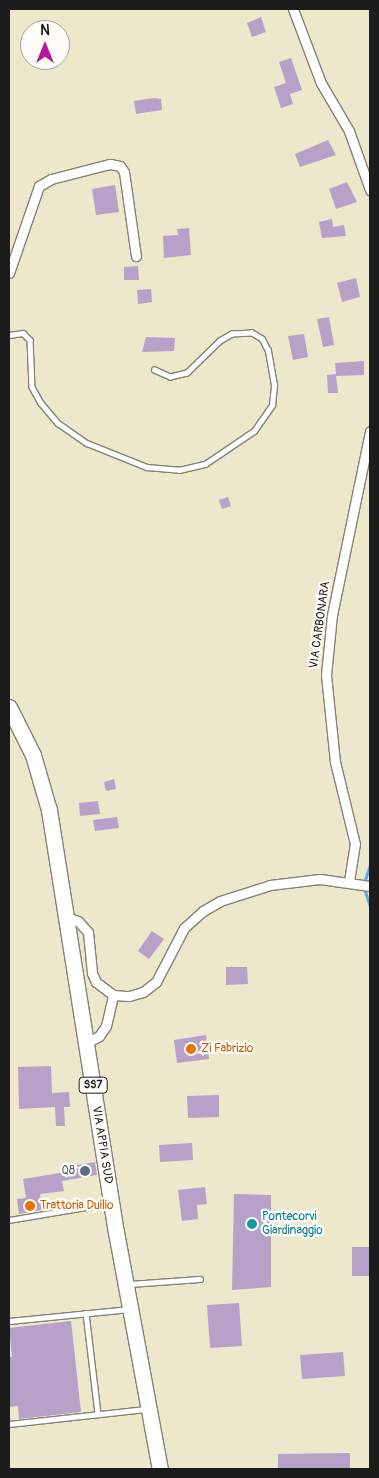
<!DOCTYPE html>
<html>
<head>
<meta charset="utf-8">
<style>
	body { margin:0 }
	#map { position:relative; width:379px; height:1478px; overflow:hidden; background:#ede7cc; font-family:Pangolin,sans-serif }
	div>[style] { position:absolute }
	.stream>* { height:3px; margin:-1.5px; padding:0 1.5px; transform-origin:1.5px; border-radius:1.5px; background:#5badd6 }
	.building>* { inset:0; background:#b7a1c9 }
	.roads { filter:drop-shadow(1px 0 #848274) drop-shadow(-1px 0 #848274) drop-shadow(0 1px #848274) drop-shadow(0 -1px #848274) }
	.lane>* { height:4.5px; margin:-2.25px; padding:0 2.25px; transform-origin:2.25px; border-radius:2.25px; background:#fff }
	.street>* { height:9px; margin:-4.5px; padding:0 4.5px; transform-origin:4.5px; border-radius:4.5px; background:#fff }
	.primary>* { height:15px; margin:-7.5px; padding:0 7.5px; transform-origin:7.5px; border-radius:7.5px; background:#fff }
	.dots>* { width:14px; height:14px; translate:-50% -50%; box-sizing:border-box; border:2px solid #fdfcf7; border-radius:50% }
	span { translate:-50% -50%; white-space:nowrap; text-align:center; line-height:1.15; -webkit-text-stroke:4.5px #fdfcf7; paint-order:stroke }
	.shield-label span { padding:1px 4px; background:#fdfcf7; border:1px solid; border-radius:4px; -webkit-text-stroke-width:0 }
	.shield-label { font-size:11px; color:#1c1c1c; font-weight:700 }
	.street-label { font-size:12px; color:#1c1c1c }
	.food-label { font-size:12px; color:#c56008 }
	.left { translate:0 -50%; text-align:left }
	.service-label { font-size:12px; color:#4e5e75 }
	.right { translate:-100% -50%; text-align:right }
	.culture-label { font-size:12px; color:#0d838f }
	.frame { position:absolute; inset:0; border:10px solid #1c1c1c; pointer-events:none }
	.north { position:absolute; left:20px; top:20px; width:50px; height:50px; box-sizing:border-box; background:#fdfcf7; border:1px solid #a3a29f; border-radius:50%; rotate:0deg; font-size:14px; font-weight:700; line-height:20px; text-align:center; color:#1c1c1c }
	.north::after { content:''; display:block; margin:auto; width:18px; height:22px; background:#b5179e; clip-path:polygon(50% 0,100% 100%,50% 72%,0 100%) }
</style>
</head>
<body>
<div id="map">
	<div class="stream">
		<i style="left:370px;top:865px;width:21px;rotate:109deg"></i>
		<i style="left:363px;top:885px;width:23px;rotate:72deg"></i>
	</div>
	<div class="building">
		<i style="clip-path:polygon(261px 17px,266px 32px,252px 37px,247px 23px)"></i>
		<i style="clip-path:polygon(291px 58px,302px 90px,290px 94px,293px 104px,281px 108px,274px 87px,286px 83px,279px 62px)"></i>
		<i style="clip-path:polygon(154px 98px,161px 99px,162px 110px,136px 114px,134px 101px)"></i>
		<i style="clip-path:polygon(328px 140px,336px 155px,300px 167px,295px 154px)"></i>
		<i style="clip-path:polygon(347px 182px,357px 202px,336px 209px,329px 189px)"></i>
		<i style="clip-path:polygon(115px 185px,119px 212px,96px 215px,92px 189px)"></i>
		<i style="clip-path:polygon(332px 219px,333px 227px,344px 225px,346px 236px,322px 238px,319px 222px)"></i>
		<i style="clip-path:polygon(189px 228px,191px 255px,164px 258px,163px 236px,178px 235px,177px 229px)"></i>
		<i style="clip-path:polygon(138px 266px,139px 280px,124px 280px,124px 267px)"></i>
		<i style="clip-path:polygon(356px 278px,360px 297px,342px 302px,337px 283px)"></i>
		<i style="clip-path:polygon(151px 289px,152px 302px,138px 304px,137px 290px)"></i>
		<i style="clip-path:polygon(329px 317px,334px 345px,323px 347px,317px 319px)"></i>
		<i style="clip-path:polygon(304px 334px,308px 357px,293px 360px,288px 336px)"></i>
		<i style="clip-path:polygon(146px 337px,175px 338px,174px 351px,142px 352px)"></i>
		<i style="clip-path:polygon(364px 361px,364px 375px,336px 376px,338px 393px,328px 393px,327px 375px,336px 374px,335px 363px)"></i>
		<i style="clip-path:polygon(228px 497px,231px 506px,222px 509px,219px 500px)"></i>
		<i style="clip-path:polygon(114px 779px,116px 789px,106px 791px,104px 782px)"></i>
		<i style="clip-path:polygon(98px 801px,100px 814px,80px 816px,79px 803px)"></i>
		<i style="clip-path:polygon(117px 817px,119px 828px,95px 831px,93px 820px)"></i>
		<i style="clip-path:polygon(152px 931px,164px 939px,149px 959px,138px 951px)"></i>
		<i style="clip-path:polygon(226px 967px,247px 967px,248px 984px,226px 985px)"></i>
		<i style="clip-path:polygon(206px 1035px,209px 1059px,177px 1063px,174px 1040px)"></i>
		<i style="clip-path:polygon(51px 1066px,52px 1093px,69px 1092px,70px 1107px,64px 1107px,65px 1126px,56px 1126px,55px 1107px,19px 1109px,18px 1067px)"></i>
		<i style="clip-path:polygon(219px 1095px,219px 1117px,188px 1118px,187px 1096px)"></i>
		<i style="clip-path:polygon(192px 1143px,193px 1160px,160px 1162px,159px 1145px)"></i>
		<i style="clip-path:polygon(95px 1162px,97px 1175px,62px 1181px,64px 1191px,40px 1194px,42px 1210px,19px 1214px,17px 1199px,26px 1198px,23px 1179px,72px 1171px,71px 1166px)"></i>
		<i style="clip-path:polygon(205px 1187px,207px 1204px,197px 1205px,198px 1219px,182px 1221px,178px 1190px)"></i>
		<i style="clip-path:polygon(234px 1194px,271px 1195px,271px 1287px,232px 1290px)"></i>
		<i style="clip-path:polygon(352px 1247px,370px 1247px,370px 1276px,352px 1276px)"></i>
		<i style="clip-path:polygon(239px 1303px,242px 1346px,210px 1348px,207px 1305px)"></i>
		<i style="clip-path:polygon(71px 1321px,81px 1412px,19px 1419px,18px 1406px,9px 1407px,9px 1357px,12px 1357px,9px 1328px)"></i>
		<i style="clip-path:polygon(343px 1352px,345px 1376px,302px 1379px,300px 1355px)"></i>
		<i style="clip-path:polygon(350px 1453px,350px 1469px,278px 1469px,278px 1454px)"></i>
	</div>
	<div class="roads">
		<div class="lane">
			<i style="left:9px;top:335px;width:14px;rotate:-8deg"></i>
			<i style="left:23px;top:333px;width:10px;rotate:45deg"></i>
			<i style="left:30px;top:340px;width:47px;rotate:87.6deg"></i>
			<i style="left:32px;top:387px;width:18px;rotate:61deg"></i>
			<i style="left:41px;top:403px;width:26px;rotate:50deg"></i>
			<i style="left:58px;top:423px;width:35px;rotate:35deg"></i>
			<i style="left:87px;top:443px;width:65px;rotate:21.8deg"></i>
			<i style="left:147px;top:467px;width:32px;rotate:5deg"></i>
			<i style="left:179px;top:470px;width:27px;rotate:-13deg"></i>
			<i style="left:205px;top:464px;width:59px;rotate:-34deg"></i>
			<i style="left:254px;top:431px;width:32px;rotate:-55deg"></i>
			<i style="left:272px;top:405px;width:20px;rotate:-84deg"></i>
			<i style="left:274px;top:385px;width:35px;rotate:-100deg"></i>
			<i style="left:268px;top:351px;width:13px;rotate:-117deg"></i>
			<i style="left:262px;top:339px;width:12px;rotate:-149deg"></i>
			<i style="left:252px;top:333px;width:20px;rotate:177deg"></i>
			<i style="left:232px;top:334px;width:14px;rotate:150deg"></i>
			<i style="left:220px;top:341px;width:46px;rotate:135.9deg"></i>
			<i style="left:187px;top:373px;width:17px;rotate:167deg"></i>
			<i style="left:170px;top:377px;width:17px;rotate:-156deg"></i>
			<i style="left:9px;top:1220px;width:102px;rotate:-9.6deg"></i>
			<i style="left:129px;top:1284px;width:71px;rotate:-4deg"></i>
			<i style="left:86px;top:1313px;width:102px;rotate:83.2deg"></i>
			<i style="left:9px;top:1321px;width:121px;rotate:-5.7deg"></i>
			<i style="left:9px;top:1424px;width:137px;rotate:-6.3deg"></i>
		</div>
		<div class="street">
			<i style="left:293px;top:9px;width:79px;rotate:69.3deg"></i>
			<i style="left:321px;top:83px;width:56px;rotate:59.7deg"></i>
			<i style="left:349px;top:131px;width:63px;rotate:70.4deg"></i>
			<i style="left:9px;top:273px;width:92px;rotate:-71deg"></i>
			<i style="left:39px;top:186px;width:14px;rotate:-30deg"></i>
			<i style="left:51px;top:179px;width:61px;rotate:-14.3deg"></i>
			<i style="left:110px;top:164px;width:10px;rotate:11deg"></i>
			<i style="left:120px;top:166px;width:7px;rotate:56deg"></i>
			<i style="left:124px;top:172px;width:85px;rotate:81.9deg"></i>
			<i style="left:349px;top:881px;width:37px;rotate:-81deg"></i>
			<i style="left:355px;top:844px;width:84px;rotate:-103.7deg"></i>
			<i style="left:335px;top:762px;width:87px;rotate:-95.9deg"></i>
			<i style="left:326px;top:675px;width:60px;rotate:-84.3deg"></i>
			<i style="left:332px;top:615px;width:188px;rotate:-78.3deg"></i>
			<i style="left:67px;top:917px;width:12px;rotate:20deg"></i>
			<i style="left:78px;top:921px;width:15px;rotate:48deg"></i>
			<i style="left:88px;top:932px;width:41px;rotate:84.4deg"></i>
			<i style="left:92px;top:973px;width:10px;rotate:66deg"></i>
			<i style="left:96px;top:982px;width:21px;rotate:37deg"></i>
			<i style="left:113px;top:995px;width:16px;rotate:4deg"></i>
			<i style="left:129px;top:996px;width:15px;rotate:-16deg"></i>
			<i style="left:143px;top:992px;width:16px;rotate:-38deg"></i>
			<i style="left:156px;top:982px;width:61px;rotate:-62.6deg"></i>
			<i style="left:184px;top:928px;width:25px;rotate:-42deg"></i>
			<i style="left:203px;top:911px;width:20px;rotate:-30deg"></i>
			<i style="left:220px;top:901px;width:52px;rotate:-17.7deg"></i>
			<i style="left:270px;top:885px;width:50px;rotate:-6.8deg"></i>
			<i style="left:320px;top:879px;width:50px;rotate:8deg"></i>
			<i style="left:86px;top:1043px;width:15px;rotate:-28deg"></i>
			<i style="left:99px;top:1036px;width:12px;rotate:-55deg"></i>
			<i style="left:106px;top:1026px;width:32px;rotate:-77deg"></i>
		</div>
		<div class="primary">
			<i style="left:9px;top:707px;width:54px;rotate:63.4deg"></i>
			<i style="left:33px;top:755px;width:57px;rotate:73.8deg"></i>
			<i style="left:49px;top:810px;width:427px;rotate:81deg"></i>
			<i style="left:116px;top:1232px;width:241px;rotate:79.5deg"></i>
		</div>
	</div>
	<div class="dots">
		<i style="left:191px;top:1049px;background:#e8710a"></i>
		<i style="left:85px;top:1171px;background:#5c6f8a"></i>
		<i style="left:30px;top:1206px;background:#e8710a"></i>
		<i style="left:252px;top:1224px;background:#0f9aa8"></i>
	</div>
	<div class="shield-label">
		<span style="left:93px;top:1085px">SS7</span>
	</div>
	<div class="street-label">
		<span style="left:320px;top:625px;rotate:-82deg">VIA CARBONARA</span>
		<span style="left:102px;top:1145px;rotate:81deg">VIA APPIA SUD</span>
	</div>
	<div class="food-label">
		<span class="left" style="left:201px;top:1049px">Zi Fabrizio</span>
		<span class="left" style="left:40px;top:1206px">Trattoria Duilio</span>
	</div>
	<div class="service-label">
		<span class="right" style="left:75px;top:1171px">Q8</span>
	</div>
	<div class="culture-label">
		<span class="left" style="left:262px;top:1224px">Pontecorvi<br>Giardinaggio</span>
	</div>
	<div class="frame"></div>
	<div class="north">N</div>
</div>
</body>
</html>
